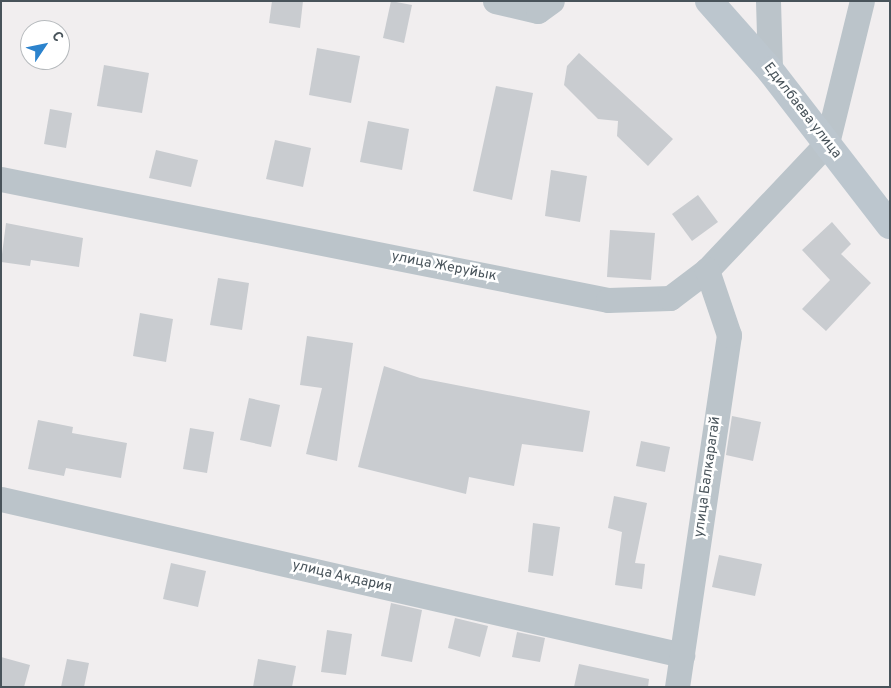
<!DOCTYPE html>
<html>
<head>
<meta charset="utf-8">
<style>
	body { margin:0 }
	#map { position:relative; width:891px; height:688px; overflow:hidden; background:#f1eeef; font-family:Overpass,sans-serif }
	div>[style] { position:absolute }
	.building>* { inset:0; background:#c9ccd0 }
	.street>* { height:25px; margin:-12.5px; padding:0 12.5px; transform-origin:12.5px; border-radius:12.5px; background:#bbc4ca }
	.secondary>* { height:28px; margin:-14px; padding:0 14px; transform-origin:14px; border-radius:14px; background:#bcc6ce }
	span { translate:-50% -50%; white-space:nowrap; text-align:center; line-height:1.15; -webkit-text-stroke:5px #fff; paint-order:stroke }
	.street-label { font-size:14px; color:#48535a }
	.frame { position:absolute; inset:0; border:2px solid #48535a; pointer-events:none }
	.north { position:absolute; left:20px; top:20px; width:50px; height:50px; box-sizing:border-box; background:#fff; border:1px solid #b6babd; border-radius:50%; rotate:56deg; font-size:14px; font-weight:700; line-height:20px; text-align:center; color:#48535a }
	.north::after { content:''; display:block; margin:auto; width:18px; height:22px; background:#2c83cd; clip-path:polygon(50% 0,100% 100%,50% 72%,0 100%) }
</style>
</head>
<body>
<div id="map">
	<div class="building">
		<i style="clip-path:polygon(272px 1px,303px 1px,300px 28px,269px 23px)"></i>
		<i style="clip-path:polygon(391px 1px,412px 5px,404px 43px,383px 38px)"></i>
		<i style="clip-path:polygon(317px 48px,360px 56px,351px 103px,309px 95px)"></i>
		<i style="clip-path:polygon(579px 53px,673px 139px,648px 166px,617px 136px,618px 121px,598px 119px,564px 85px,567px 66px)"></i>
		<i style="clip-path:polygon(104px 65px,149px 73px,142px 113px,97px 106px)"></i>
		<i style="clip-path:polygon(496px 86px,533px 93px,512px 200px,473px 191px)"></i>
		<i style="clip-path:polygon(50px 109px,72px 113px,66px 148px,44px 144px)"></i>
		<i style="clip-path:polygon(368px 121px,409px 129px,402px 170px,360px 162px)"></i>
		<i style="clip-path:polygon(275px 140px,311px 148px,303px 187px,266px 179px)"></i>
		<i style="clip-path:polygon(156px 150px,198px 160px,191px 187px,149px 178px)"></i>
		<i style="clip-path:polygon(551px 170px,587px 176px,580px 222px,545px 216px)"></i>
		<i style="clip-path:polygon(698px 195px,718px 222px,692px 241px,672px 214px)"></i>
		<i style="clip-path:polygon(832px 222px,851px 244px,841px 254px,871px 283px,826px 331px,802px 309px,830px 280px,802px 250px)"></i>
		<i style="clip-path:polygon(6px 223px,83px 238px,79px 267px,31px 260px,30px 266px,1px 262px)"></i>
		<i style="clip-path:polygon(610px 230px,655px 233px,651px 280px,607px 277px)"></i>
		<i style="clip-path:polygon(218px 278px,249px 283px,242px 330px,210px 325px)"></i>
		<i style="clip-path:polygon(140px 313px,173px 319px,166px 362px,133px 356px)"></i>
		<i style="clip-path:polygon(307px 336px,353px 343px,337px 461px,306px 454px,322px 388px,300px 385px)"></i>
		<i style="clip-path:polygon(384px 366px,420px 378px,590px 411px,583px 452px,522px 444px,514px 486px,469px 477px,466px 494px,358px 467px)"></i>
		<i style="clip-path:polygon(249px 398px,280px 405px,271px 447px,240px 440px)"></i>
		<i style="clip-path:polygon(732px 416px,761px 422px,753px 461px,726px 455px)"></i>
		<i style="clip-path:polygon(38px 420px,73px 427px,72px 433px,127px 443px,121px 478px,66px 468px,64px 476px,28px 469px)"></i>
		<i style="clip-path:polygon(190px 428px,214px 432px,207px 473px,183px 469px)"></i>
		<i style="clip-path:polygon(641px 441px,670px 447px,665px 472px,636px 466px)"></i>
		<i style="clip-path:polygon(614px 496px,647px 503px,635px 563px,645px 564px,642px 589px,615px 585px,622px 532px,608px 528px)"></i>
		<i style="clip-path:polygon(533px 523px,560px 527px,553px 576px,528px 572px)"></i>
		<i style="clip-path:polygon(719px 555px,762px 564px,755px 596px,712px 587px)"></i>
		<i style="clip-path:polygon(171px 563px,206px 571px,198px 607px,163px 599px)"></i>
		<i style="clip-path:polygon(391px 603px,422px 610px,412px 662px,381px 656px)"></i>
		<i style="clip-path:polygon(455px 618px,488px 626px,480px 657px,448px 648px)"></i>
		<i style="clip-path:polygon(327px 630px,352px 634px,346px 675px,321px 672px)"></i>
		<i style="clip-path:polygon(517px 632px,545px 638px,540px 662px,512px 657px)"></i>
		<i style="clip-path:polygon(1px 657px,30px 665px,24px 687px,1px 687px)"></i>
		<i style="clip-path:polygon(67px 659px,89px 663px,84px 687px,61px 687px)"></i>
		<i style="clip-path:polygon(258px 659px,296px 666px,292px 687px,253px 687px)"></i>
		<i style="clip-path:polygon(579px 664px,649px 679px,648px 687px,574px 687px)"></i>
	</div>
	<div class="street">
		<i style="left:495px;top:1px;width:44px;rotate:13.1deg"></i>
		<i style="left:538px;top:11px;width:17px;rotate:-36deg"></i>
		<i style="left:768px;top:1px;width:69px;rotate:88.3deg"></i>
		<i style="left:1px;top:179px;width:619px;rotate:11.27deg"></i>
		<i style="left:608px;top:300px;width:62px;rotate:-1.8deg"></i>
		<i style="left:670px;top:298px;width:46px;rotate:-37.1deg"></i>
		<i style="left:707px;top:270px;width:175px;rotate:-46.6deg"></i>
		<i style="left:827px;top:143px;width:146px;rotate:-76.2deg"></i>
		<i style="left:1px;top:499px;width:699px;rotate:12.9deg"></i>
		<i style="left:677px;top:687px;width:356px;rotate:-81.6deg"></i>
		<i style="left:729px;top:335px;width:69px;rotate:-108.7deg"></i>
	</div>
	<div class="secondary">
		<i style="left:709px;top:1px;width:92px;rotate:48.5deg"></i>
		<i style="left:770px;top:70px;width:196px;rotate:52.3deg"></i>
	</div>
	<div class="street-label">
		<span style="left:802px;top:111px;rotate:52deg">Едилбаева улица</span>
		<span style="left:444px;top:267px;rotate:11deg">улица Жеруйык</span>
		<span style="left:708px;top:477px;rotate:-82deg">улица Балкарагай</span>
		<span style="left:342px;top:577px;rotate:13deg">улица Акдария</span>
	</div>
	<div class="frame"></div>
	<div class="north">С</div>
</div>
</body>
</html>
